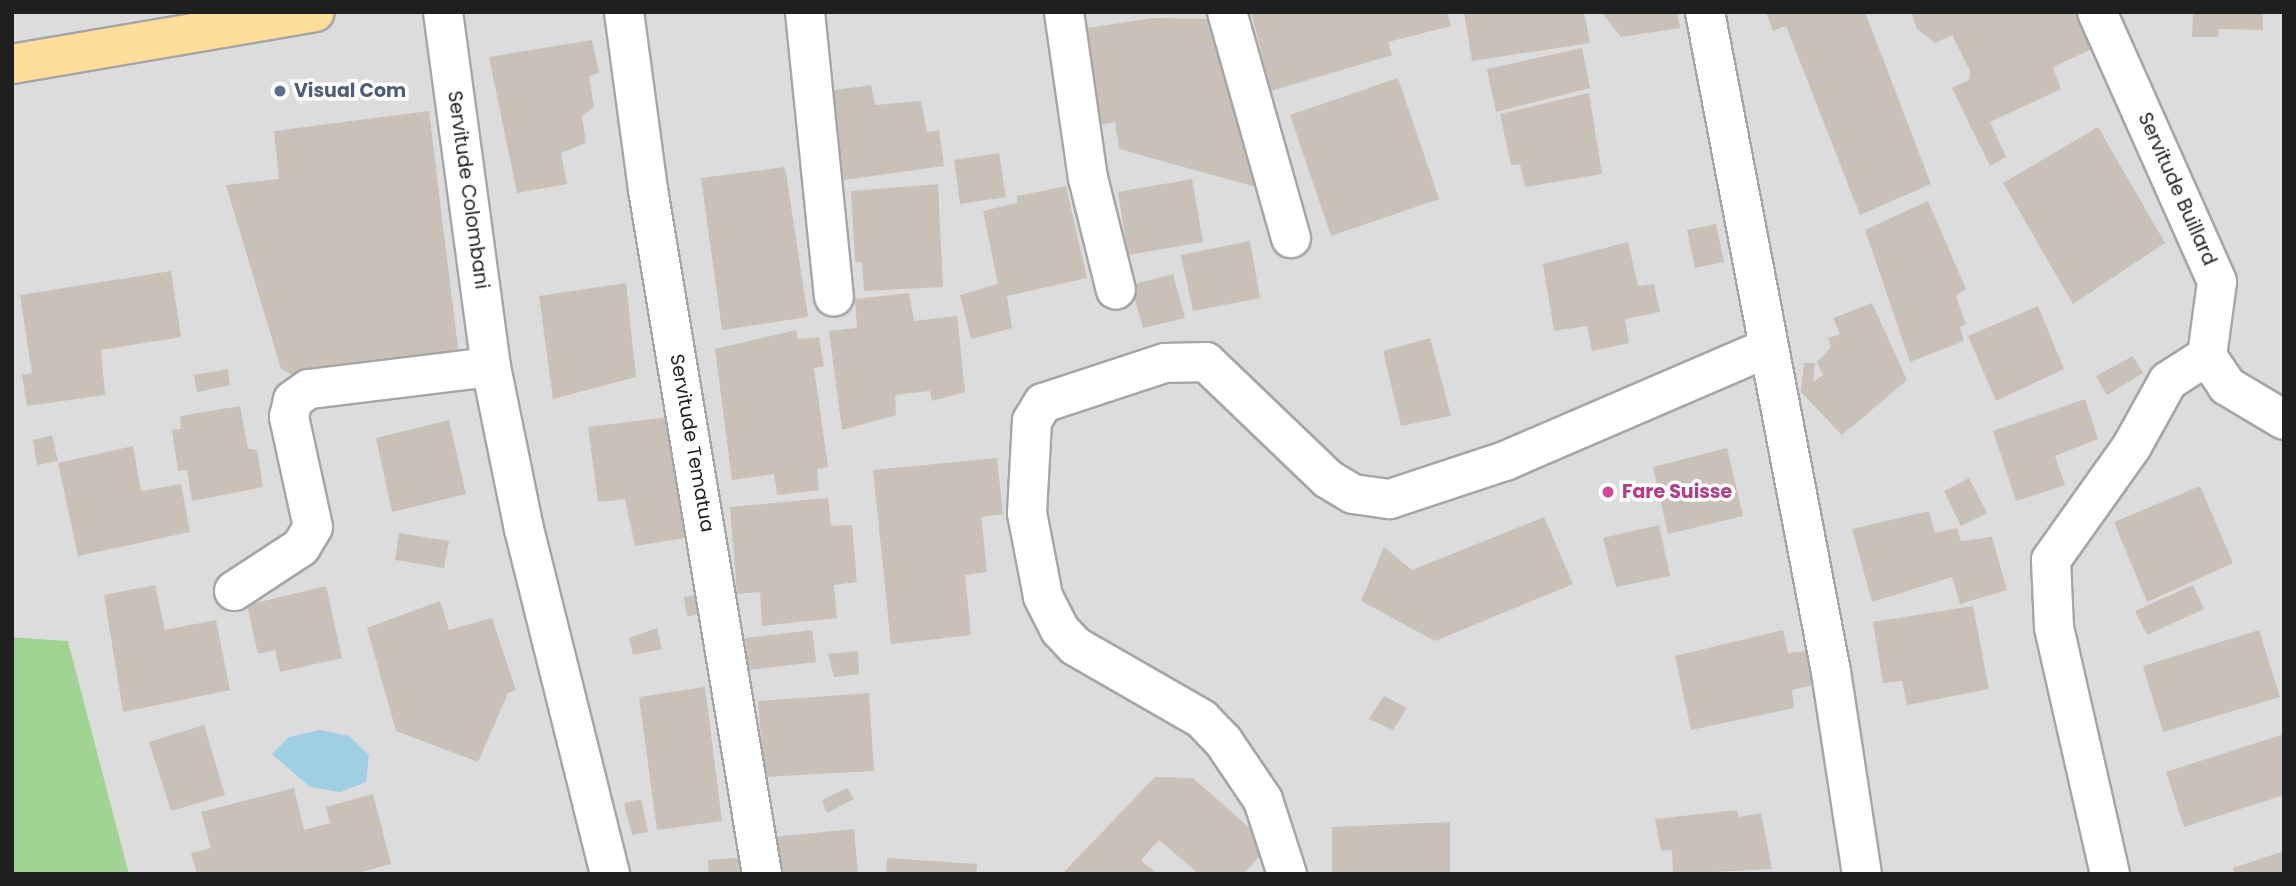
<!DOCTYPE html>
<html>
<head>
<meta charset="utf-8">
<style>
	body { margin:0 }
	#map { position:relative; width:2296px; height:886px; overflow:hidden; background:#f1eee4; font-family:Poppins,sans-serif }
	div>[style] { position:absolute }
	.residential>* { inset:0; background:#dddcdc }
	.forest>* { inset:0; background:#a1d494 }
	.water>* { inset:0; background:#a0cee3 }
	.building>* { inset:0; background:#c9c0b7 }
	.roads { filter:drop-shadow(2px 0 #a6a6a6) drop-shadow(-2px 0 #a6a6a6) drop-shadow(0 2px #a6a6a6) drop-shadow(0 -2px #a6a6a6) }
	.minor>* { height:38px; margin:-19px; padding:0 19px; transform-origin:19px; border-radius:19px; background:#fff }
	.major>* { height:38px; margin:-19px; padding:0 19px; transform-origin:19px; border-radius:19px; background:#ffdd9b }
	.dots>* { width:19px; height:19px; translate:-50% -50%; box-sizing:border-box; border:4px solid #fff; border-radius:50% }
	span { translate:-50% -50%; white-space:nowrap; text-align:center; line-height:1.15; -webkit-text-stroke:7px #fff; paint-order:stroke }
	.service-label { font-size:19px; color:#4e5e75; font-weight:700 }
	.left { translate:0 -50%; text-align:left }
	.street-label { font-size:19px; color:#1f1f1f }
	.hotel-label { font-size:19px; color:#b23c85; font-weight:700 }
	.frame { position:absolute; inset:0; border:14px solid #1f1f1f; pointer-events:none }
</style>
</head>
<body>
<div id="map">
	<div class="residential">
		<i style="clip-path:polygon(12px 12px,2284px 12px,2284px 874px,129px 874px,68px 641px,12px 637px)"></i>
	</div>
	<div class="forest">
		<i style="clip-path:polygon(12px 637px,68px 641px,129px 874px,12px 874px)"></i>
	</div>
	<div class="water">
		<i style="clip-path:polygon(320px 730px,349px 736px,369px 755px,366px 782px,340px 792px,310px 787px,272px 754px,289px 737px)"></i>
	</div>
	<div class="building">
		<i style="clip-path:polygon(1251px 12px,1447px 12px,1451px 26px,1388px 42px,1392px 55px,1271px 91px)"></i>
		<i style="clip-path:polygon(1464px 12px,1584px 12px,1590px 43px,1472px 61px)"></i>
		<i style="clip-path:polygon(1601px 12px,1677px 12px,1680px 28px,1621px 37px)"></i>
		<i style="clip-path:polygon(1766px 12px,1865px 12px,1931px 184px,1860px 215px,1786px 26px,1773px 31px)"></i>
		<i style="clip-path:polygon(1911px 12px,2079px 12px,2094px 48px,2053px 67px,2061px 89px,1990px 122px,2006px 157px,1990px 166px,1952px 88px,1969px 80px,1970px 71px,1952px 35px,1935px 43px,1917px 29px)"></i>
		<i style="clip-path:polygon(2193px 12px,2263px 12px,2263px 30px,2219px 29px,2218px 37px,2192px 37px)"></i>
		<i style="clip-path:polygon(1153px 18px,1210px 19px,1263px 189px,1119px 149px,1115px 122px,1096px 126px,1081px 29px)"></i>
		<i style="clip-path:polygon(592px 40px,599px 73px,589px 76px,594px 107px,582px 116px,586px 143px,561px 153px,567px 184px,517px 193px,489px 57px)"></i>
		<i style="clip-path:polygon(1582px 48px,1590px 88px,1496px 112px,1487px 69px)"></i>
		<i style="clip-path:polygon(1398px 78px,1439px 199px,1331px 236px,1290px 115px)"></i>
		<i style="clip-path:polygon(871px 85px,875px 105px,921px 101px,927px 132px,939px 130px,944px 166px,844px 180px,836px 172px,828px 91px)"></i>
		<i style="clip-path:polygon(1589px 93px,1602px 174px,1525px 187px,1520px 164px,1511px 165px,1500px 114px)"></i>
		<i style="clip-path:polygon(429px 111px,460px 364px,308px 383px,281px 369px,226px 185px,279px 179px,274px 131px)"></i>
		<i style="clip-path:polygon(2098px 127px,2165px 243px,2073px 304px,2003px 183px)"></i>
		<i style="clip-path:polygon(999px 153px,1006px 197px,960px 204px,954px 160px)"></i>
		<i style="clip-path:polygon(785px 167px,808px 317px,722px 330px,701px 178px)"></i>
		<i style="clip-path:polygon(1192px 179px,1203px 242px,1128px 255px,1118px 192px)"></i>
		<i style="clip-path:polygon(938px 184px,943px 287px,864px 291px,862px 262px,855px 262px,851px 191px)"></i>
		<i style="clip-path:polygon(1066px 186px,1087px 278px,1007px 296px,1012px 328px,971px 339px,960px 295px,998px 284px,983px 211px,1017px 203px,1017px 196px)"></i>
		<i style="clip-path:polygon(1928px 201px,1966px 289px,1956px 296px,1966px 324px,1960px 327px,1964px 341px,1910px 362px,1865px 230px)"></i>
		<i style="clip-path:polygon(1716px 224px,1724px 262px,1695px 268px,1687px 230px)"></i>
		<i style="clip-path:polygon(1250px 241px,1260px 298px,1193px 311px,1181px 255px)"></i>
		<i style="clip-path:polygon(1628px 242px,1638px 286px,1654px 284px,1660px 312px,1625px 319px,1629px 343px,1592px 351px,1587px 326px,1554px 331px,1543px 264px)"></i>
		<i style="clip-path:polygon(171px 271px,181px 337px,101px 350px,105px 395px,27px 406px,22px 375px,32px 373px,20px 295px)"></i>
		<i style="clip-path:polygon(1173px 274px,1185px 318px,1143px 328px,1131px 285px)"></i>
		<i style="clip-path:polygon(626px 283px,636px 377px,553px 399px,539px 296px)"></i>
		<i style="clip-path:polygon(909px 293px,914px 321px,957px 316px,965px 392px,932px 401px,930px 391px,895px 395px,896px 415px,842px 430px,829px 331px,857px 328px,855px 299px)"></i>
		<i style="clip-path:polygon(1872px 303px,1907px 380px,1842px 435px,1801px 392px,1804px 363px,1815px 363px,1813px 382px,1823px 375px,1817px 362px,1831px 347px,1828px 338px,1840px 334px,1833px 318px)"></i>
		<i style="clip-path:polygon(2038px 306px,2064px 369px,1996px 401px,1968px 336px)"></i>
		<i style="clip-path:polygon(796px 330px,798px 339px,819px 337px,824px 366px,814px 368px,828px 467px,817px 469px,819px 490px,777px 495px,774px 474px,732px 480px,715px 349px)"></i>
		<i style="clip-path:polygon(1430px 338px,1451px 416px,1401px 426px,1383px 351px)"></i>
		<i style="clip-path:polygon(2133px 356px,2143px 373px,2107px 395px,2096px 376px)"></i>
		<i style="clip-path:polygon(228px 369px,230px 385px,197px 392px,194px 375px)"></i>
		<i style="clip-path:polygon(2085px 399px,2098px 439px,2055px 456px,2065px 485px,2016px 501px,1993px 431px)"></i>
		<i style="clip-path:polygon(240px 406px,248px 449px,257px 450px,263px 487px,192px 501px,187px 470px,178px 471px,172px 430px,181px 429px,180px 416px)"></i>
		<i style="clip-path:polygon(669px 417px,685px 538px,635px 546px,625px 499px,598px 502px,588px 427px)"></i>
		<i style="clip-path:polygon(449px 420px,466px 494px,392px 512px,376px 438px)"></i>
		<i style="clip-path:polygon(52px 435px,58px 461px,37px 465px,33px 440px)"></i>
		<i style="clip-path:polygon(133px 446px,141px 491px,181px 484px,190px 532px,78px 556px,58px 463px)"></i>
		<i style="clip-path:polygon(1727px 448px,1743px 516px,1668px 534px,1653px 467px)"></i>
		<i style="clip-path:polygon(997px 458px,1003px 514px,981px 517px,987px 572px,965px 575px,971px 635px,891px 644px,873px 470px)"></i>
		<i style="clip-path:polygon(1969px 478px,1987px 513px,1961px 526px,1944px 491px)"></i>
		<i style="clip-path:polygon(2200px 486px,2233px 563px,2147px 602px,2114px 522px)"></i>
		<i style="clip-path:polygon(828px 498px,831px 526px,852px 525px,857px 582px,834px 585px,837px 618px,762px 626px,760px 592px,737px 594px,730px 507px)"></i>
		<i style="clip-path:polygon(1929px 511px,1935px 533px,1957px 528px,1961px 541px,1992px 537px,2007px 590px,1960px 604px,1952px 577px,1872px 602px,1852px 529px)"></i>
		<i style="clip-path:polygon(1544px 517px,1573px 584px,1435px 641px,1361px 601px,1384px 547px,1412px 570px)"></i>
		<i style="clip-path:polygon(1659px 525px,1670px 576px,1616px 587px,1603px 538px)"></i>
		<i style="clip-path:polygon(399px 533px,449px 541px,444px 568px,395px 560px)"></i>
		<i style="clip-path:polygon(155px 585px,165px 630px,216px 620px,230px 690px,123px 712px,104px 595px)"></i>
		<i style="clip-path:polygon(2193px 585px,2204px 609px,2147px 635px,2135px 611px)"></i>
		<i style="clip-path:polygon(326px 586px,342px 658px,280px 672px,275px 650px,258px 654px,247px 605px)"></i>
		<i style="clip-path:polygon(702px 594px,704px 612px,687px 617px,684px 597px)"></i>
		<i style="clip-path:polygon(440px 601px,449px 630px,492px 618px,516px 690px,508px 693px,478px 762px,396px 731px,367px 628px)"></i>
		<i style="clip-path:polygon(1973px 606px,1989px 689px,1907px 705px,1902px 681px,1883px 683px,1873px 622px)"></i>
		<i style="clip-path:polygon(657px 628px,662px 649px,633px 655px,629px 638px)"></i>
		<i style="clip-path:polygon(812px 630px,816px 662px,749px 670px,745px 638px)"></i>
		<i style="clip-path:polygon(1783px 630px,1788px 653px,1808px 651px,1813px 685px,1792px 690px,1794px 708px,1691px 730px,1675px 656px)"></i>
		<i style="clip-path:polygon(2259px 630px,2280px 697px,2163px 732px,2143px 666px)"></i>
		<i style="clip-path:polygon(858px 651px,859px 674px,834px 677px,828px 654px)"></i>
		<i style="clip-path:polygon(705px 687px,722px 821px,657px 830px,639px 697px)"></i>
		<i style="clip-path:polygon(869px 693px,874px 771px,764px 777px,758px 701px)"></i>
		<i style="clip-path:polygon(1384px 696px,1407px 708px,1393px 730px,1369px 719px)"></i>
		<i style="clip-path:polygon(204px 725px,225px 795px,171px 811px,149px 742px)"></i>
		<i style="clip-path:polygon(2284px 734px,2284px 795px,2184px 827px,2166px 772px)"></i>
		<i style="clip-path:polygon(1155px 777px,1193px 778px,1269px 845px,1244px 874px,1199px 874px,1159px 840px,1141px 860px,1157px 874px,1062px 874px)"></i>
		<i style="clip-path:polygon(294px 788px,304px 830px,330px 823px,326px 807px,373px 794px,391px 864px,354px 874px,197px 874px,191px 853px,211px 848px,201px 812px)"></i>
		<i style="clip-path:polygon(847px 788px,854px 799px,827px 813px,822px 800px)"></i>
		<i style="clip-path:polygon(641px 799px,648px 832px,632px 835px,624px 803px)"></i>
		<i style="clip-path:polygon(1737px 810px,1739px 817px,1761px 813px,1772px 869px,1673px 874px,1672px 850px,1661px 851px,1655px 819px)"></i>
		<i style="clip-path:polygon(1450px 822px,1450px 874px,1332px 874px,1332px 827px)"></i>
		<i style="clip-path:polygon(854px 829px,858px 872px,780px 874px,772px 837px)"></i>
		<i style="clip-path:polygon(2284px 851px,2284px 874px,2235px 874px,2233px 868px)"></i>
		<i style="clip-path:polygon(748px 857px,750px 874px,709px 874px,708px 860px)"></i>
		<i style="clip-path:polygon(887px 858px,977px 864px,976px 874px,886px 874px)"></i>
	</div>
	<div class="roads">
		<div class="minor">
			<i style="left:443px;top:12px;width:358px;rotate:82.3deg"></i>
			<i style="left:491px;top:367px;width:165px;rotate:78.5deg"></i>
			<i style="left:524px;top:529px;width:356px;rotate:76deg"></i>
			<i style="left:624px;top:12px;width:179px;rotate:82.3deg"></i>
			<i style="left:648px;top:189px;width:694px;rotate:80.55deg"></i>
			<i style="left:805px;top:12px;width:286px;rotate:84.2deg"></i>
			<i style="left:1064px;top:12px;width:168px;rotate:81.8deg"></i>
			<i style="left:1088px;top:178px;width:115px;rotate:76deg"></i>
			<i style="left:1227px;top:12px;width:235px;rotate:74.2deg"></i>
			<i style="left:1705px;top:12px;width:672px;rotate:79.19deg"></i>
			<i style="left:1831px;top:672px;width:204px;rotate:81.3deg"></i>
			<i style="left:2097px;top:12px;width:295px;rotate:66deg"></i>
			<i style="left:2217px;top:282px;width:75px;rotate:97.7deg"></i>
			<i style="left:2207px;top:356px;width:36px;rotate:56deg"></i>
			<i style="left:2227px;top:386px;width:66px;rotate:30.8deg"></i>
			<i style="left:234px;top:591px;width:80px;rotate:-33.3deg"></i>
			<i style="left:301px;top:547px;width:23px;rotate:-59deg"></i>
			<i style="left:313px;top:527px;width:113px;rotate:-102.3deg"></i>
			<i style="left:289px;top:417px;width:17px;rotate:-77deg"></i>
			<i style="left:293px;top:400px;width:19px;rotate:-35deg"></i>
			<i style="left:309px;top:389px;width:183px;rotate:-6.9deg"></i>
			<i style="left:1287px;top:874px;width:78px;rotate:-108deg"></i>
			<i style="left:1263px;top:800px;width:71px;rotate:-124.1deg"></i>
			<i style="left:1223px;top:741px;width:30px;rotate:-134deg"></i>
			<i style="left:1202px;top:719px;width:146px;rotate:-150.1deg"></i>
			<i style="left:1075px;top:646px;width:22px;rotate:-133deg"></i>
			<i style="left:1060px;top:630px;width:38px;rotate:-117deg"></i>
			<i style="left:1043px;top:596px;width:85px;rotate:-100.9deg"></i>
			<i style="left:1027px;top:513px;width:92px;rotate:-86.9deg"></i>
			<i style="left:1032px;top:421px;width:21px;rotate:-59deg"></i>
			<i style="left:1043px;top:403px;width:128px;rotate:-18.2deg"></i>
			<i style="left:1165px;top:363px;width:41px;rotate:-1.4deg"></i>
			<i style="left:1206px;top:362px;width:169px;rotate:43.8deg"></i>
			<i style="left:1328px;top:479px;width:29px;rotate:31deg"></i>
			<i style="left:1353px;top:494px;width:37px;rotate:8deg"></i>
			<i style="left:1390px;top:499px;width:121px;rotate:-18.3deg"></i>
			<i style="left:1505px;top:461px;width:286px;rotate:-23.3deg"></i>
			<i style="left:2110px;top:874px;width:253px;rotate:-102.8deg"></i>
			<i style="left:2054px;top:627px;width:67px;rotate:-92.6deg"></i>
			<i style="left:2051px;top:560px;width:140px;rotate:-54.6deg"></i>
			<i style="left:2132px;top:446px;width:74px;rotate:-61deg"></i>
			<i style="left:2168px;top:381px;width:46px;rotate:-32.7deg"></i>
		</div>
		<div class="major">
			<i style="left:12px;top:64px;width:307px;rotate:-9.7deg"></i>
		</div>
	</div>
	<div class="dots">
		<i style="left:280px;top:91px;background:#5c6f8a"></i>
		<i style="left:1608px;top:492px;background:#d1479c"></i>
	</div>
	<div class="service-label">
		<span class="left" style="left:294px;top:91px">Visual Com</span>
	</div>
	<div class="street-label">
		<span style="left:2177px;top:189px;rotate:66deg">Servitude Buillard</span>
		<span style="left:468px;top:190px;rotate:82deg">Servitude Colombani</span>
		<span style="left:692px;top:443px;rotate:80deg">Servitude Tematua</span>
	</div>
	<div class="hotel-label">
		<span class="left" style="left:1622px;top:492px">Fare Suisse</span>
	</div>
	<div class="frame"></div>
</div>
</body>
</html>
